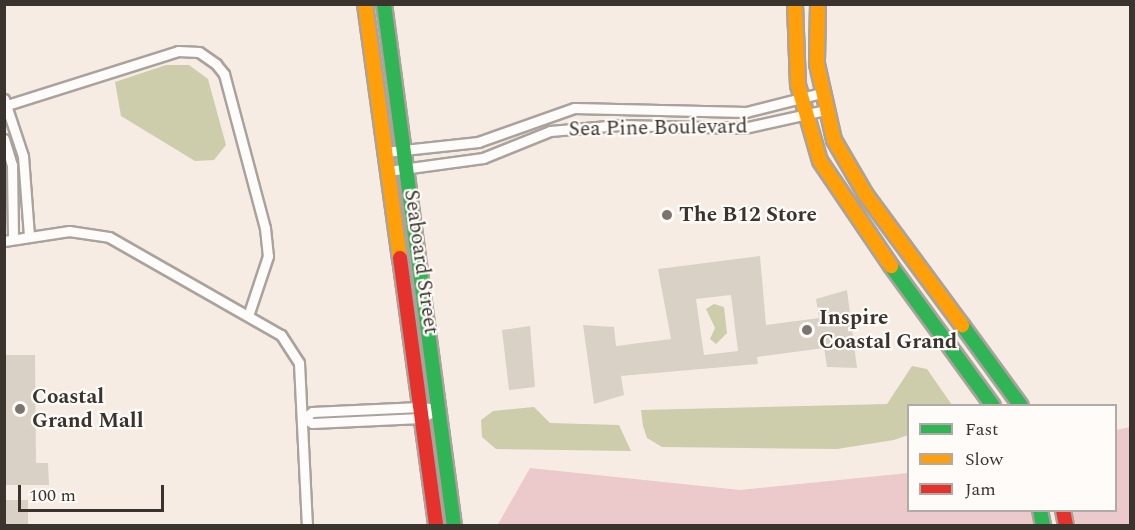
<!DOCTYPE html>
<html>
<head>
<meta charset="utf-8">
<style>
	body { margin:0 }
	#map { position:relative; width:1135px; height:530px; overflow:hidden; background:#f6ece4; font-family:Spectral,serif }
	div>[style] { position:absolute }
	.forest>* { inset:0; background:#eccacb }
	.water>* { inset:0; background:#cdcdab }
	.building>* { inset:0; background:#d9d1c5 }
	.roads { filter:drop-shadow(2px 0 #aaa29c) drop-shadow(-2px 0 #aaa29c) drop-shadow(0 2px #aaa29c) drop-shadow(0 -2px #aaa29c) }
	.street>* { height:9px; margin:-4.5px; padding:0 4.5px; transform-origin:4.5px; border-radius:4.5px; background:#fefcfb }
	.fast>* { height:14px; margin:-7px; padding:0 7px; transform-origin:7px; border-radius:7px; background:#30b455 }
	.slow>* { height:14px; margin:-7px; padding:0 7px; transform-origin:7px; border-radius:7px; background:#ff9f0a }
	.jam>* { height:14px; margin:-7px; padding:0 7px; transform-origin:7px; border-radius:7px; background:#e5322d }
	.dots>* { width:16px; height:16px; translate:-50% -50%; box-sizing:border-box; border:3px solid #fffbf8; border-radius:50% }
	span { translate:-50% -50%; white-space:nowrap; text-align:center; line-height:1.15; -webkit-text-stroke:4.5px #fffbf8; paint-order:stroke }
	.street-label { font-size:21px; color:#3b342e }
	.poi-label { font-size:21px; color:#3b342e; font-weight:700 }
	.left { translate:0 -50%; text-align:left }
	.frame { position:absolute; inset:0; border:6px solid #3b342e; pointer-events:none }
	.legend { position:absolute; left:907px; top:404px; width:210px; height:108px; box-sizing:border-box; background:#fffbf8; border:2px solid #b1aba7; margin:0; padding:8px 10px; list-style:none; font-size:18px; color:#3b342e }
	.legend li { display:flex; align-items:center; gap:12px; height:30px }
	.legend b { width:30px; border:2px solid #b1aba7 }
	.scale { position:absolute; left:18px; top:485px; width:146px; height:27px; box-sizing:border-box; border:3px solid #3b342e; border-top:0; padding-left:8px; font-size:18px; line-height:21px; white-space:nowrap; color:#3b342e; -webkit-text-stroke:4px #fffbf8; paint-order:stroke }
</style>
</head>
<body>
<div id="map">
	<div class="forest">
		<i style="clip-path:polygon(1130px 427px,1130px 525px,1076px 525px,1073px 511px,1116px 510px,1116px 430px)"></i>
		<i style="clip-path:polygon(530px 468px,740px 490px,908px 473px,908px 510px,1040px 511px,1042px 526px,497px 526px)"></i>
	</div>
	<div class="water">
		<i style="clip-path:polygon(166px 65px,189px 65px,208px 79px,226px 145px,214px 160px,195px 161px,121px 116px,115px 82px)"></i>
		<i style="clip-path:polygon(714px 304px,724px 307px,727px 333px,716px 344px,710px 339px,715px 328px,706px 309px)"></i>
		<i style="clip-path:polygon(912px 366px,927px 369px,952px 405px,908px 406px,908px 435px,894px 440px,837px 449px,662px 447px,647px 438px,643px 426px,641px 410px,887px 404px)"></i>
		<i style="clip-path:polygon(534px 407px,550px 423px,619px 425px,631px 451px,496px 449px,482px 437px,481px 420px,493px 411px)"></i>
	</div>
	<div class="building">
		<i style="clip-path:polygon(evenodd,760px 256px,766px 325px,819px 318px,816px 299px,847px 290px,857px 368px,827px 367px,824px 348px,757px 357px,758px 364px,621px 376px,624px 395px,594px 404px,583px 325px,614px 327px,616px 346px,671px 339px,658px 269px,760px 256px,731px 295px,738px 351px,704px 355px,696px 299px,731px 295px)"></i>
		<i style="clip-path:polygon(530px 326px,535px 387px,509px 390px,502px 330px)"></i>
		<i style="clip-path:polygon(4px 355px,35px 355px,36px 463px,48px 463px,49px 485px,4px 485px)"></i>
		<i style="clip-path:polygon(4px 500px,28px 500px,28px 525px,4px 525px)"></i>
	</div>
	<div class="roads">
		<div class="street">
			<i style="left:4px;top:99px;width:60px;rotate:71.6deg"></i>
			<i style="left:23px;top:156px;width:80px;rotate:85.7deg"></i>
			<i style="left:4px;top:106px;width:182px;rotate:-17.5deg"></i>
			<i style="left:178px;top:51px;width:21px;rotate:3deg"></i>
			<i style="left:199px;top:52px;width:21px;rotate:35deg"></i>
			<i style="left:216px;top:64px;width:13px;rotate:51deg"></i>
			<i style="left:224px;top:74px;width:159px;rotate:75.1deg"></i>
			<i style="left:265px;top:228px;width:28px;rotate:84deg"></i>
			<i style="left:268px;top:256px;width:60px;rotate:108.4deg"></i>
			<i style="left:4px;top:139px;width:27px;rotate:73deg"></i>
			<i style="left:12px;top:165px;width:74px;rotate:89.2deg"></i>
			<i style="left:385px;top:152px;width:94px;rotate:-6.1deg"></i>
			<i style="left:478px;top:142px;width:102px;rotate:-19.5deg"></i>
			<i style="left:574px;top:108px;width:172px;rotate:1.3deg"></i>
			<i style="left:746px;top:112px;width:77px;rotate:-14.2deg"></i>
			<i style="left:388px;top:171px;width:96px;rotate:-7.8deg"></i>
			<i style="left:483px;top:158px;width:72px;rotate:-21.9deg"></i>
			<i style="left:550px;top:131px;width:70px;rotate:-4.9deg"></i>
			<i style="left:620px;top:125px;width:124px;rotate:1.4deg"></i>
			<i style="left:744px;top:128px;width:84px;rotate:-12.4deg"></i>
			<i style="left:4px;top:241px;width:66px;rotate:-8.7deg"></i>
			<i style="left:69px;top:231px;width:40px;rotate:8.5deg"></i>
			<i style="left:109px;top:237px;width:198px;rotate:29.7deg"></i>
			<i style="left:281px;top:335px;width:33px;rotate:57deg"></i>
			<i style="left:299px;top:363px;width:163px;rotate:87.2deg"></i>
			<i style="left:420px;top:407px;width:18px;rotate:6deg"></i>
			<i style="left:438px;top:409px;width:19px;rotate:152deg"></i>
			<i style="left:421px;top:418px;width:109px;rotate:177.4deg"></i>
			<i style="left:312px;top:423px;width:9px;rotate:-148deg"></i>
			<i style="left:304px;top:418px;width:10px;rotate:-37deg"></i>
			<i style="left:312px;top:412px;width:108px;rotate:-2.7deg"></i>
		</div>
		<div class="fast">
			<i style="left:384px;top:4px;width:527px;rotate:82.36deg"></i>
			<i style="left:891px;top:266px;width:173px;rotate:53.9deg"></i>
			<i style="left:962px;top:325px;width:100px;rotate:53.9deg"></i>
			<i style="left:1040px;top:510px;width:16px;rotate:79deg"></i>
		</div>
		<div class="slow">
			<i style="left:365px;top:4px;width:256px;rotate:82.2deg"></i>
			<i style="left:795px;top:4px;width:81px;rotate:87.9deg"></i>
			<i style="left:798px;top:85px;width:79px;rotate:73.9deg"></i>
			<i style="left:820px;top:161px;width:127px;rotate:55.9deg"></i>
			<i style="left:818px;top:4px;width:60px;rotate:91deg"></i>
			<i style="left:817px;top:64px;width:78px;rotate:77.4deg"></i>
			<i style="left:834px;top:140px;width:64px;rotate:59.8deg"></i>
			<i style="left:866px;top:195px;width:162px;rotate:53.6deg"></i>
		</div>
		<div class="jam">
			<i style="left:400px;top:258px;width:270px;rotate:82.3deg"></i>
			<i style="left:1063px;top:510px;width:16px;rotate:79deg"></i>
		</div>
	</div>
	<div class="dots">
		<i style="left:667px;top:215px;background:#7c746e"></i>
		<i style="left:807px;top:330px;background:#7c746e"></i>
		<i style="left:20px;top:409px;background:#7c746e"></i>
	</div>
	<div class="street-label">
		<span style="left:658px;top:128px;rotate:-1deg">Sea Pine Boulevard</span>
		<span style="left:421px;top:262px;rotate:82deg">Seaboard Street</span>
	</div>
	<div class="poi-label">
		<span class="left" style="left:679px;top:215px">The B12 Store</span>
		<span class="left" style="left:819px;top:330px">Inspire<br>Coastal Grand</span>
		<span class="left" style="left:32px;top:409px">Coastal<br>Grand Mall</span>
	</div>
	<div class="frame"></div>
	<ul class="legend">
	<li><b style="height:8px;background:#30b455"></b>Fast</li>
	<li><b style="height:8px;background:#ff9f0a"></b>Slow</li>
	<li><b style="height:8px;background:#e5322d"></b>Jam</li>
	</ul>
	<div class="scale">100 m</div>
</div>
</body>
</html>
